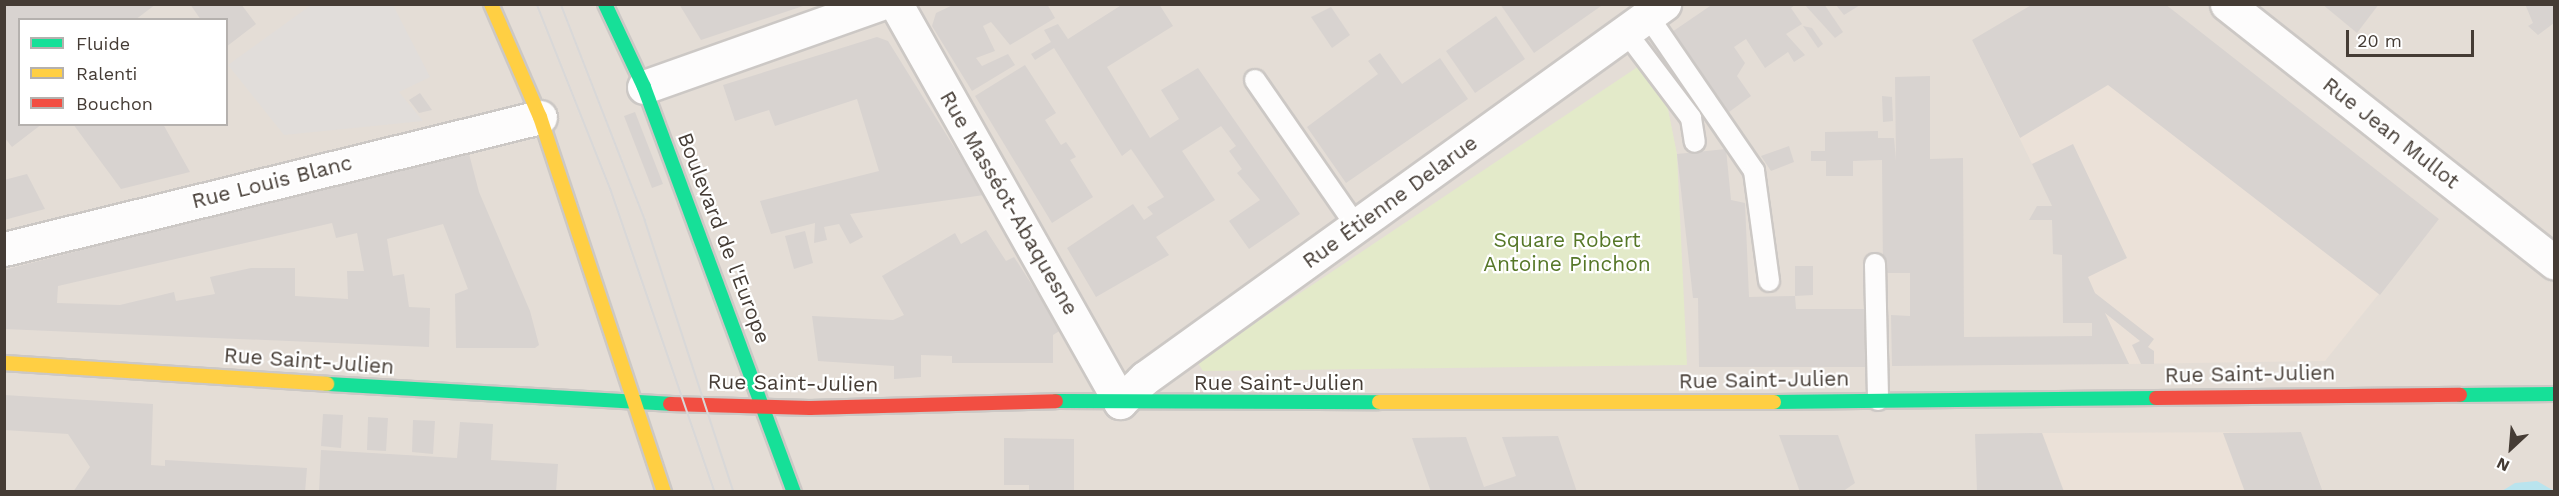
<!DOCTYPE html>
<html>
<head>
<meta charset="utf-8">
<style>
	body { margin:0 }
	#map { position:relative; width:2559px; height:496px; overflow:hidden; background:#f0ece9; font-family:"Work Sans",sans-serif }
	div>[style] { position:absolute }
	.residential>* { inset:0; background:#e4ddd6 }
	.education>* { inset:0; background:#ebe1d8 }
	.green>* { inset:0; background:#e3eac9 }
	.parking>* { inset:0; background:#e1ddda }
	.water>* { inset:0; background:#b9e4ee }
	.building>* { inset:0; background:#d8d3d0 }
	.roads { filter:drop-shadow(2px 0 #ccc8c5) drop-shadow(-2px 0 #ccc8c5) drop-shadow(0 2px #ccc8c5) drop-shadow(0 -2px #ccc8c5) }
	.lane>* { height:20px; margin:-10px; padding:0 10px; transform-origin:10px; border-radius:10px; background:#fdfcfc }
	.street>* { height:33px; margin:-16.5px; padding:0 16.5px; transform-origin:16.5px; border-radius:16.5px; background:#fdfcfc }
	.fast>* { height:14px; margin:-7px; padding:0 7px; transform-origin:7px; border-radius:7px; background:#16e098 }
	.slow>* { height:14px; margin:-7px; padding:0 7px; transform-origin:7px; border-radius:7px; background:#ffcf43 }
	.jam>* { height:14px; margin:-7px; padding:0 7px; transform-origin:7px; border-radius:7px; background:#f24e42 }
	.tram>* { height:1.5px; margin:-0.75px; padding:0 0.75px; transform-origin:0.75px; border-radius:0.75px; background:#d9d8d8 }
	span { translate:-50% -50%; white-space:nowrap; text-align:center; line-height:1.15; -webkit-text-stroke:4.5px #fff; paint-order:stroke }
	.street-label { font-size:21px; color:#453c35 }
	.park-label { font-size:21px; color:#567728 }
	.frame { position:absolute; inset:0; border:6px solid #453c35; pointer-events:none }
	.legend { position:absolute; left:18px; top:18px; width:210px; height:108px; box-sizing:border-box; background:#fff; border:2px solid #b5b1ae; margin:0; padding:8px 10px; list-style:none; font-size:18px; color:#453c35 }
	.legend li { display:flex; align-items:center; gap:12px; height:30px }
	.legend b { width:30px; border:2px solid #b5b1ae }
	.north { position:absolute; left:2481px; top:418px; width:60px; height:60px; -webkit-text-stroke:4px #fff; paint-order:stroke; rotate:206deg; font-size:16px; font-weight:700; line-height:24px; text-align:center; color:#453c35 }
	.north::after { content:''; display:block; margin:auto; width:21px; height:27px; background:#453c35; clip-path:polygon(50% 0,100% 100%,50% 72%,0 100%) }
	.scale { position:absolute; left:2346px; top:30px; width:128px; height:27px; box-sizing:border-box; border:3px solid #453c35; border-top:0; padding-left:8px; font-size:18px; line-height:21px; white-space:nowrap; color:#453c35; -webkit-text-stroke:4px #fff; paint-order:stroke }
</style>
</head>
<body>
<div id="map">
	<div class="residential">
		<i style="clip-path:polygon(evenodd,5px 5px,2554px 5px,2554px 491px,5px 491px,5px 5px,20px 20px,226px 20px,226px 124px,20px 124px,20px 20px)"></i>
	</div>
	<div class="education">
		<i style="clip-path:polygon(2033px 5px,2165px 5px,2439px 219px,2325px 361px,2129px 364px,1972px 40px)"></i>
		<i style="clip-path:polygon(2301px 432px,2323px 491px,2064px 491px,2042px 433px)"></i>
	</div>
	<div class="green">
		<i style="clip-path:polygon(1639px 66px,1667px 104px,1677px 154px,1687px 365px,1203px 371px,1198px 363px,1218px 348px)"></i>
	</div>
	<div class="parking">
		<i style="clip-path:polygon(311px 5px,393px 5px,430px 77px,399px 92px,423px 121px,284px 135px,228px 65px)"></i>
	</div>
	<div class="water">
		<i style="clip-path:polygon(2537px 481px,2554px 491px,2502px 491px,2515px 483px)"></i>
	</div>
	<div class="building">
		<i style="clip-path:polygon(4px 4px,156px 4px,135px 20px,20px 20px,20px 124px,42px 124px,12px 147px,4px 137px)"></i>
		<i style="clip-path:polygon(190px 4px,241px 4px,256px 24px,226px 47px,226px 20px,201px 20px)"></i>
		<i style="clip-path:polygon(679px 4px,806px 4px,806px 5px,701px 40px)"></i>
		<i style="clip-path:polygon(955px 4px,1047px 4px,1055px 18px,1010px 45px,991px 22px,983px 26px,995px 51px,976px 58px,982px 66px,1008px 54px,1015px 65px,972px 91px,932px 26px,936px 13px)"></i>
		<i style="clip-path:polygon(1123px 4px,1159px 4px,1173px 26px,1107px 67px,1150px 138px,1179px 119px,1161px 90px,1198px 68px,1300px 214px,1249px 249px,1229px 221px,1260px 200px,1237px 173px,1242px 169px,1229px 151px,1236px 146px,1221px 126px,1182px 151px,1215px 200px,1156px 237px,1169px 255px,1096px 297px,1067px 248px,1133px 204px,1144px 220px,1153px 214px,1147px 207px,1164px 197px,1131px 149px,1122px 156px,1054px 48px,1035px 60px,1031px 54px,1051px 42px,1044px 30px,1058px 24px,1068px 39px)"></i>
		<i style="clip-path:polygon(1500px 4px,1604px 4px,1534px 53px)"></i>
		<i style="clip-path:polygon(1713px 4px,1796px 4px,1791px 8px,1802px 24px,1786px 34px,1805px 55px,1794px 62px,1788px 52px,1765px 68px,1746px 39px,1734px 47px,1745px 63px,1737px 76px,1751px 96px,1729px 112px,1672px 32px)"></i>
		<i style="clip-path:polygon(1804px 4px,1824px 4px,1843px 32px,1835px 38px)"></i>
		<i style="clip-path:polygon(2033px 4px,2165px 4px,2439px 219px,2380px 295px,2108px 85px,2020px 138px,1972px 40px)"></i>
		<i style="clip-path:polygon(2322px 4px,2379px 4px,2357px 33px)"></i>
		<i style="clip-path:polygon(2525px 4px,2554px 4px,2554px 23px,2538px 35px,2528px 26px,2533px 23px)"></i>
		<i style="clip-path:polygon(1836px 5px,1860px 5px,1844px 15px)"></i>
		<i style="clip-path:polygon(1331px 7px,1350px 35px,1332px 48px,1311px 17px)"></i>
		<i style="clip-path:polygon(1496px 16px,1525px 59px,1475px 93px,1446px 51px)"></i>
		<i style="clip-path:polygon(1803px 26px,1812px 28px,1823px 44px,1818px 48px)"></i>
		<i style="clip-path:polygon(877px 37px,888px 41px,984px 195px,850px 214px,863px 237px,850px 244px,839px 224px,824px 227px,827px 240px,814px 243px,815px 223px,771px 234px,760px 201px,879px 171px,857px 99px,775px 126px,769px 110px,735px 121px,723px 85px)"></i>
		<i style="clip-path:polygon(1380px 53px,1402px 84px,1440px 58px,1468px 99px,1346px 183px,1307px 127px,1378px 74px,1368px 61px)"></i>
		<i style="clip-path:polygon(1025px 65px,1056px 113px,1045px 120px,1061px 145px,1066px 142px,1071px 149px,1076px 157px,1070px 160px,1093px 197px,1052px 223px,975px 96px)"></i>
		<i style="clip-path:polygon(1930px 76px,1930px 159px,1963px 158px,1964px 337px,2092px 336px,2092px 323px,2063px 323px,2062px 255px,2053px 254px,2052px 220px,2029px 220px,2037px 206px,2052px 206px,2032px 164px,2073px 144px,2127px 258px,2088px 277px,2095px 293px,2154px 339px,2148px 347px,2154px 351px,2154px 364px,2141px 364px,2132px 345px,2140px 341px,2105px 313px,2129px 364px,1892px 366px,1891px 315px,1910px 316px,1910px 273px,1883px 273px,1882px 160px,1853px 161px,1853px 176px,1826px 176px,1826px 161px,1811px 161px,1811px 151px,1825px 151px,1825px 132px,1878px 131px,1878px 138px,1894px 138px,1896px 160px,1895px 77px)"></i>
		<i style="clip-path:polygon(420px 93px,432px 110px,419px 113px,409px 100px)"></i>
		<i style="clip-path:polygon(1882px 96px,1892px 97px,1893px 121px,1883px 122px)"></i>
		<i style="clip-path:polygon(635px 112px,663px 184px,652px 188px,624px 116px)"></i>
		<i style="clip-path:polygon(73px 124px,163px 124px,190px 172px,121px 189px)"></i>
		<i style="clip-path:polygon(1789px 146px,1794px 162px,1771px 171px,1761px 156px)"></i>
		<i style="clip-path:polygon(1726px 149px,1731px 200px,1745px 203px,1749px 297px,1795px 296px,1796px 309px,1865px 309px,1865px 367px,1699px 367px,1698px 298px,1693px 298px,1677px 154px)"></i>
		<i style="clip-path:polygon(evenodd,468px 150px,479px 192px,530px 311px,539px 345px,535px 348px,456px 348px,455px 294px,468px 289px,443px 224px,387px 239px,393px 276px,404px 274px,409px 307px,430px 308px,429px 347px,4px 329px,4px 270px,468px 150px,332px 223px,336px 238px,357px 233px,364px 271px,347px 271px,348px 299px,295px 296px,295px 268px,251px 268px,210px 277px,215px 294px,176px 301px,174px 292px,120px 305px,57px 303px,58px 286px,332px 223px)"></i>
		<i style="clip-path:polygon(27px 174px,45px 209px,4px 220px,4px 180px)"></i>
		<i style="clip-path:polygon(986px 230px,1006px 261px,1014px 257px,1061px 330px,1053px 335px,1053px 363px,952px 363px,952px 356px,921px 355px,921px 377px,894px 379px,894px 366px,818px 361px,812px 316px,893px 320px,904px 315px,882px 276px,955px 233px,961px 244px)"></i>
		<i style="clip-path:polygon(805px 231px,813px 263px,794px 269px,785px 236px)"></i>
		<i style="clip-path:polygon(1795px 266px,1813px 266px,1813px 295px,1795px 296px)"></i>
		<i style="clip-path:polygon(4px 395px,153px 404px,151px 465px,165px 466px,165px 460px,307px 468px,305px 492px,73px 492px,90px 467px,68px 434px,4px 430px)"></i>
		<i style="clip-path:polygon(323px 414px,343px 415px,341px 448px,321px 446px)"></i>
		<i style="clip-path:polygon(368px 417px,388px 418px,386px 451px,367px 450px)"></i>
		<i style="clip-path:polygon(413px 420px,435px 421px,433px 454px,412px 452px)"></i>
		<i style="clip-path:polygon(460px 422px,493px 424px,491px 460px,558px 464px,556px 492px,319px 492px,321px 450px,457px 458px)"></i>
		<i style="clip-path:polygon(2301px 432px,2323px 492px,2245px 492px,2223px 433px)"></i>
		<i style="clip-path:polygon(2042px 433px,2064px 492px,1977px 492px,1975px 434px)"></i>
		<i style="clip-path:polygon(1779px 435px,1838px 435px,1855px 483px,1842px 492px,1800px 492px)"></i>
		<i style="clip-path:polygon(1558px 436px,1577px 492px,1431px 492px,1412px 438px,1466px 437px,1484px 487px,1516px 476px,1502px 437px)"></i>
		<i style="clip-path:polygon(1004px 438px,1074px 439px,1074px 492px,1029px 492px,1029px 485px,1004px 485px)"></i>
	</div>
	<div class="roads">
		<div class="lane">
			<i style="left:1648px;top:16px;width:188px;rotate:55.6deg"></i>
			<i style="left:1754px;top:171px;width:111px;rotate:82.2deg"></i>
			<i style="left:1626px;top:32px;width:108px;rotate:52.9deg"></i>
			<i style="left:1691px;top:118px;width:24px;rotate:81deg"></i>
			<i style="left:1255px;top:80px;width:178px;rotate:55.3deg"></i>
			<i style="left:1875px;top:264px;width:136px;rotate:88.7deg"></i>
		</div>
		<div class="street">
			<i style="left:896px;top:4px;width:457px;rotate:60.6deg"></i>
			<i style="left:1120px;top:402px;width:35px;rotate:-44deg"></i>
			<i style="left:1145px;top:378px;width:640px;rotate:-35.78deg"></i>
			<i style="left:2227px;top:4px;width:417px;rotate:38.3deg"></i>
			<i style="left:644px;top:87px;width:249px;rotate:-19.5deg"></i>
			<i style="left:4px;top:249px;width:552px;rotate:-13.83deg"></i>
		</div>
		<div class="fast">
			<i style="left:605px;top:4px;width:92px;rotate:64.8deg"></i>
			<i style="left:644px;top:87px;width:432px;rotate:69.7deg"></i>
			<i style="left:327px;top:384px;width:344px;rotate:3.3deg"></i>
			<i style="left:2460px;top:395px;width:94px;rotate:-0.6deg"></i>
			<i style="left:1056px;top:401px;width:323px;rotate:0.2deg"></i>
			<i style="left:1774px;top:402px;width:382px;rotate:-0.6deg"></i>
		</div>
		<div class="slow">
			<i style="left:491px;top:4px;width:123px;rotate:66.6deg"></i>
			<i style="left:540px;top:117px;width:395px;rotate:71.7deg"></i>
			<i style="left:4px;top:363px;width:324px;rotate:3.7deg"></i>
			<i style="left:1379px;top:402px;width:395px"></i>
		</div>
		<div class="jam">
			<i style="left:2156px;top:398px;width:304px;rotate:-0.6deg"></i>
			<i style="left:670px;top:404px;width:140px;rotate:1.6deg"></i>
			<i style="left:810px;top:408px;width:246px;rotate:-1.6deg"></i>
		</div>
	</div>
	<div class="tram">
		<i style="left:537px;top:4px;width:200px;rotate:68.3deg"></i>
		<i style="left:611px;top:190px;width:319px;rotate:71deg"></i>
		<i style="left:561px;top:4px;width:232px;rotate:68.7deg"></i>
		<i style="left:645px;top:220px;width:286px;rotate:71.9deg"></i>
	</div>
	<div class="street-label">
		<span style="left:2391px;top:133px;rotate:38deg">Rue Jean Mullot</span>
		<span style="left:272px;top:182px;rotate:-14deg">Rue Louis Blanc</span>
		<span style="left:1390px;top:202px;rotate:-36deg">Rue Étienne Delarue</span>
		<span style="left:1009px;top:203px;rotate:60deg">Rue Masséot-Abaquesne</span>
		<span style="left:724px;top:238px;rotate:69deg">Boulevard de l'Europe</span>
		<span style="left:309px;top:361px;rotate:4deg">Rue Saint-Julien</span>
		<span style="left:2250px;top:374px;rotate:-1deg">Rue Saint-Julien</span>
		<span style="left:1764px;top:380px;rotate:-1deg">Rue Saint-Julien</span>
		<span style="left:793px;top:383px;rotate:1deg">Rue Saint-Julien</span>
		<span style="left:1279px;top:383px">Rue Saint-Julien</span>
	</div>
	<div class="park-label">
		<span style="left:1567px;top:252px">Square Robert<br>Antoine Pinchon</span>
	</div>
	<div class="frame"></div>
	<ul class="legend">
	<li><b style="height:8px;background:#16e098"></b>Fluide</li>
	<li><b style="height:8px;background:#ffcf43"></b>Ralenti</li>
	<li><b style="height:8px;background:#f24e42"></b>Bouchon</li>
	</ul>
	<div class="north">N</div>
	<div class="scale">20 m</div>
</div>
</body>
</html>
